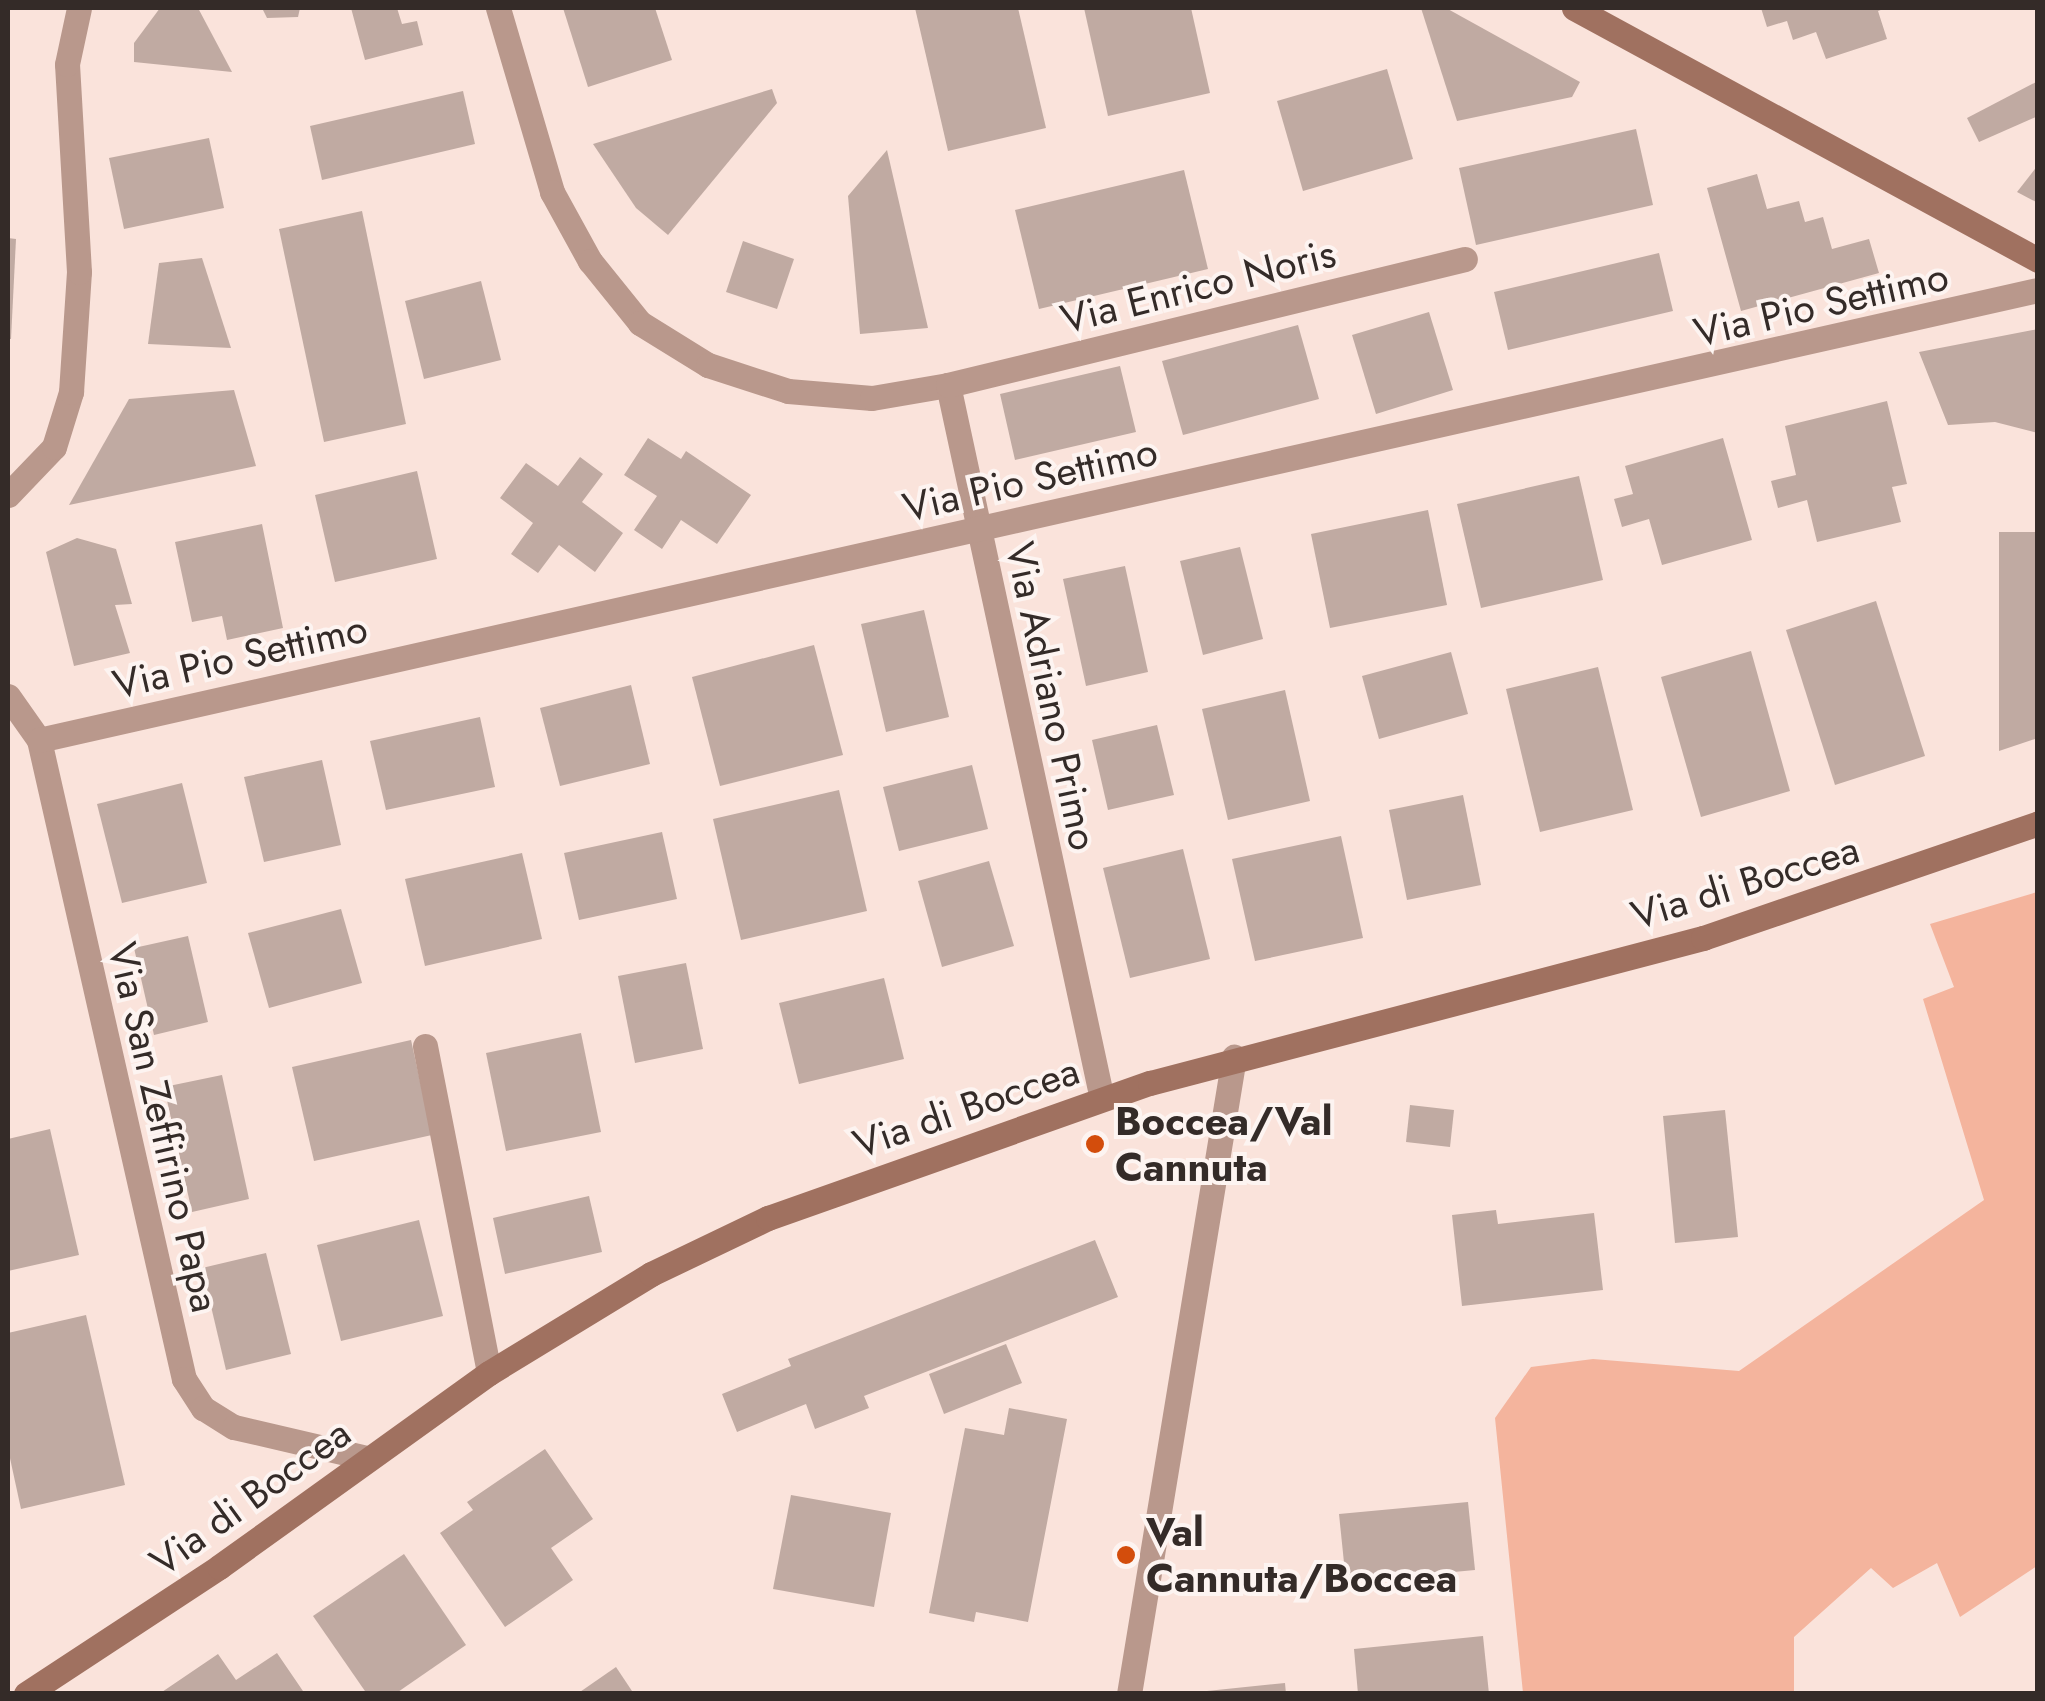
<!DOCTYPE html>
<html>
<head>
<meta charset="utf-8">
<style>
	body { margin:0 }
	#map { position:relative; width:2045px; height:1701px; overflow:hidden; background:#fae3db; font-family:Jost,sans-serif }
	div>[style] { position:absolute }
	.green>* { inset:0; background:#f4b49d }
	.building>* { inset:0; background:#c0aaa2 }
	.street>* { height:25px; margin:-12.5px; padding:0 12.5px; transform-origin:12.5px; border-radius:12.5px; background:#b9988c }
	.secondary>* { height:25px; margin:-12.5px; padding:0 12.5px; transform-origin:12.5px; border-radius:12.5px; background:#a07160 }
	.dots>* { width:28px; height:28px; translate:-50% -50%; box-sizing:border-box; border:5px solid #fdf4f1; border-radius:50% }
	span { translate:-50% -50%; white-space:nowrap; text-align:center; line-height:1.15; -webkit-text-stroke:8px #fdf4f1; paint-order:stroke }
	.street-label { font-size:40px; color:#342b28 }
	.poi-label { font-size:40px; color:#342b28; font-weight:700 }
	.left { translate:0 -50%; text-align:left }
	.frame { position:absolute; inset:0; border:10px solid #342b28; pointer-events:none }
</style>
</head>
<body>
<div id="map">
	<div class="green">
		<i style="clip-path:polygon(2037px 892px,2037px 1566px,1960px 1617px,1937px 1563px,1893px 1588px,1871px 1568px,1794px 1637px,1794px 1693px,1523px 1693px,1495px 1418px,1531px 1367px,1593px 1359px,1739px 1371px,1984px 1200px,1923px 999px,1954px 987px,1930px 924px)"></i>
	</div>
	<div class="building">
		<i style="clip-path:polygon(160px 8px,198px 8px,232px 72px,134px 62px,134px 43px)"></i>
		<i style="clip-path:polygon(262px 8px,300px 8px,298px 17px,267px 18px)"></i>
		<i style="clip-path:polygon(351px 8px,397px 8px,402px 24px,417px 21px,423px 45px,365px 60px)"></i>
		<i style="clip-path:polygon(563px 8px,655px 8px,672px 60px,588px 87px)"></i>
		<i style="clip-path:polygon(915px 8px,1018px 8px,1046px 128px,948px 151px)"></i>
		<i style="clip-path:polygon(1084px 8px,1191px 8px,1210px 93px,1108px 116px)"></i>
		<i style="clip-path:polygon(1421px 8px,1446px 8px,1580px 82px,1572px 97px,1457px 121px)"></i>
		<i style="clip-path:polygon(1761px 8px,1886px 8px,1878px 11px,1887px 39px,1826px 59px,1816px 32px,1793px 40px,1787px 21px,1767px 27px)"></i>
		<i style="clip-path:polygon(1387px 69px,1413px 159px,1303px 191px,1277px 101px)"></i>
		<i style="clip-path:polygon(2038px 81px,2038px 116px,1979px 142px,1967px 118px)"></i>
		<i style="clip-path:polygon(772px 89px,777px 103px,668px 235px,636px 208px,593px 144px)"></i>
		<i style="clip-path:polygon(463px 91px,475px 144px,322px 180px,310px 126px)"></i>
		<i style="clip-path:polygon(1636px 129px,1653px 205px,1476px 245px,1459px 168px)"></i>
		<i style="clip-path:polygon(209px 138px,224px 208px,124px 229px,109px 158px)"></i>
		<i style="clip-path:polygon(887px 150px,928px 328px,860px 334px,848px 196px)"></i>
		<i style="clip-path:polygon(2038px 165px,2038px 203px,2017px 192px)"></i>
		<i style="clip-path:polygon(1184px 170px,1208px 269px,1039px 309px,1015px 210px)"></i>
		<i style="clip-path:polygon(1757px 174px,1767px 209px,1799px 201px,1805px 222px,1823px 217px,1832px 249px,1869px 239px,1879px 273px,1741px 311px,1707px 188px)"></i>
		<i style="clip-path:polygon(362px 211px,406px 424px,324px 442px,279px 229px)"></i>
		<i style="clip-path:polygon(8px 238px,16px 239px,11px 339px,8px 339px)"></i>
		<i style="clip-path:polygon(743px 241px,794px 259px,777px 309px,726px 292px)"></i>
		<i style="clip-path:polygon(1659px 253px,1673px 311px,1508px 350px,1494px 292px)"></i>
		<i style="clip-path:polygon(202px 258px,231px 348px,148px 344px,159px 263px)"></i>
		<i style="clip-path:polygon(481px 281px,501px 360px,424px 379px,405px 301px)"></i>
		<i style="clip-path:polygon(1429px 312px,1453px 390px,1376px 414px,1352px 335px)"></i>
		<i style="clip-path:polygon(1298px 325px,1319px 399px,1183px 435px,1162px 361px)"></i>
		<i style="clip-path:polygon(2038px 329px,2038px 433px,1995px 422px,1948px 425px,1919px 352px)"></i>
		<i style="clip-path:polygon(1120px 366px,1136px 432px,1015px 460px,1000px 394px)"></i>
		<i style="clip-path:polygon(234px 390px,256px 466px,69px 505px,129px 399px)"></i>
		<i style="clip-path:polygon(1887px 401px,1907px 484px,1892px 487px,1901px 522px,1817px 542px,1807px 500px,1778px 508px,1771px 481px,1796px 475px,1785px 426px)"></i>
		<i style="clip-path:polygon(648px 438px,681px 459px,686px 451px,751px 495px,717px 544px,681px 520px,662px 549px,634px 530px,657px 496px,624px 475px)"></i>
		<i style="clip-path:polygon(1723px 438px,1752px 540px,1662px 565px,1649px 519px,1622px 527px,1614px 499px,1633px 494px,1625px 466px)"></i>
		<i style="clip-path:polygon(580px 457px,603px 474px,582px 502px,623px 533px,595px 572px,559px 545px,538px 573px,511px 554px,533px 523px,500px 498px,526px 463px,558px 486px)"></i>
		<i style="clip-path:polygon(417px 471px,437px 559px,335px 582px,315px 495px)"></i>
		<i style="clip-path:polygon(1579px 476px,1603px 580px,1481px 608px,1457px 504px)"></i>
		<i style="clip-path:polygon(1428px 510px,1447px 605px,1330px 628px,1311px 534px)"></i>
		<i style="clip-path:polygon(262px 524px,283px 628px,227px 640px,222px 616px,192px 622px,175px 542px)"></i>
		<i style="clip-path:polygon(1999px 532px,2038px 532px,2038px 738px,1999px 751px)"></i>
		<i style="clip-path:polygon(77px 538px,116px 549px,132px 604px,115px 605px,130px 653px,74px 666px,46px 552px)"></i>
		<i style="clip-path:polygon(1240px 547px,1263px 639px,1203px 655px,1180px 561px)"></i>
		<i style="clip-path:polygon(1125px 566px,1148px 672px,1086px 686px,1063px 579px)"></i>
		<i style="clip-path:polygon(1876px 601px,1925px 756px,1835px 785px,1786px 630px)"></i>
		<i style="clip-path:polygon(924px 610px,949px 717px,886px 732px,861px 624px)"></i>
		<i style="clip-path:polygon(814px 645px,843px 755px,720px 786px,692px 677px)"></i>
		<i style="clip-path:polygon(1751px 651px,1790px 791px,1701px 817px,1661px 677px)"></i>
		<i style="clip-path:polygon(1451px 652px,1468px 714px,1379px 739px,1362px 676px)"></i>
		<i style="clip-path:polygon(1598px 667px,1633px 810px,1540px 832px,1506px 689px)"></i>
		<i style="clip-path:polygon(631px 685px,650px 764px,560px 786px,540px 708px)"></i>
		<i style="clip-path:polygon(1285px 690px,1310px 801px,1228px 820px,1202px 709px)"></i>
		<i style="clip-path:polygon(480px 717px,495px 787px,386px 810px,370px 741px)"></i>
		<i style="clip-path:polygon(1157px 725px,1174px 795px,1108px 810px,1092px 740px)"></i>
		<i style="clip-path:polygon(322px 760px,341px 845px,264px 862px,244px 777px)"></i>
		<i style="clip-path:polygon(972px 765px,988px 829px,899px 851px,883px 787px)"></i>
		<i style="clip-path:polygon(182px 783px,207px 883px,122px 903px,97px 804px)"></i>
		<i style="clip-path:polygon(839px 790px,867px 911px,741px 940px,713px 819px)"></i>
		<i style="clip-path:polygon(1463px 795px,1481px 885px,1407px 900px,1389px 810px)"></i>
		<i style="clip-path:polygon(662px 832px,677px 899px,579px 920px,564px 853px)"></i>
		<i style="clip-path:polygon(1341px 836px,1363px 938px,1255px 961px,1232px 859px)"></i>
		<i style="clip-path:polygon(1183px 849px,1210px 959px,1130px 978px,1103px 868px)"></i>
		<i style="clip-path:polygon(522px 853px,542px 939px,425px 966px,405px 879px)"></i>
		<i style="clip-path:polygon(989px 861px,1014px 946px,942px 967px,918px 881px)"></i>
		<i style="clip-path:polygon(341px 909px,362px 983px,269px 1008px,248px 933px)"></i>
		<i style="clip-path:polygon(188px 936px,208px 1022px,154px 1035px,134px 948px)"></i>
		<i style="clip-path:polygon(686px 963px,703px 1049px,635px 1063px,618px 976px)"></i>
		<i style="clip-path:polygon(884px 978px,904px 1059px,799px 1084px,779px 1003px)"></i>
		<i style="clip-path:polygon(581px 1033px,601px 1132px,506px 1151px,486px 1053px)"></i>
		<i style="clip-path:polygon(411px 1040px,432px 1135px,314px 1161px,292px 1067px)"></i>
		<i style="clip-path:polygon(222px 1075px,249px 1199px,192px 1212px,164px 1087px)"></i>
		<i style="clip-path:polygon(1410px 1105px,1454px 1110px,1450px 1147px,1406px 1142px)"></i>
		<i style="clip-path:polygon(1725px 1110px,1738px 1237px,1675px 1243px,1663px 1116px)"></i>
		<i style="clip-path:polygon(50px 1129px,79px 1255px,8px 1271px,8px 1139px)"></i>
		<i style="clip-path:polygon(589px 1196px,602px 1252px,505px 1274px,493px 1218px)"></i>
		<i style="clip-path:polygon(1496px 1210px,1498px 1224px,1594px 1213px,1603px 1290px,1462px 1306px,1452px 1215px)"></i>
		<i style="clip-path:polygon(419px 1220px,443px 1316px,341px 1341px,317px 1245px)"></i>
		<i style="clip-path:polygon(1095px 1240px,1118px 1297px,864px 1396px,869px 1408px,815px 1429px,806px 1404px,737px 1432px,722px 1394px,791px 1366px,788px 1359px)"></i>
		<i style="clip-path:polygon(266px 1253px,291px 1354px,226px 1370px,202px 1268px)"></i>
		<i style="clip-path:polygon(86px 1315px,125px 1485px,21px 1509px,8px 1449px,8px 1333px)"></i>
		<i style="clip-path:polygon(1006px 1344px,1022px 1383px,944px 1414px,929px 1374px)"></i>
		<i style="clip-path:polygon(1009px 1408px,1067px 1419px,1028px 1622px,976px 1612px,974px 1622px,929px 1613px,965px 1428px,1004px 1435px)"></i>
		<i style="clip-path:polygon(545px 1449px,593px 1519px,551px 1548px,573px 1580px,505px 1627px,440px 1533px,473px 1510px,467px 1502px)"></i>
		<i style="clip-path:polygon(791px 1495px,891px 1513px,874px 1607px,773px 1589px)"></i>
		<i style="clip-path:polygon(1468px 1502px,1475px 1570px,1346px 1582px,1339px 1514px)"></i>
		<i style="clip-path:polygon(404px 1554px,466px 1645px,395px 1694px,367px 1694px,313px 1616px)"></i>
		<i style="clip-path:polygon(1483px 1636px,1489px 1694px,1358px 1694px,1354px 1649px)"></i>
		<i style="clip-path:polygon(277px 1653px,305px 1694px,159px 1694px,218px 1654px,236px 1680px)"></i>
		<i style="clip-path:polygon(616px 1667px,634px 1694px,577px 1694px)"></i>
		<i style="clip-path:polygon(1285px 1683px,1286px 1694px,1207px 1694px,1207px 1691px)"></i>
	</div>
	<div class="street">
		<i style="left:498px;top:8px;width:192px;rotate:73.6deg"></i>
		<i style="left:552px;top:192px;width:79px;rotate:61.2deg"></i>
		<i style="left:590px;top:261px;width:80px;rotate:51.1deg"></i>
		<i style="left:640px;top:323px;width:80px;rotate:31.7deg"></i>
		<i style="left:708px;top:365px;width:84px;rotate:18deg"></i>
		<i style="left:788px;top:391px;width:84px;rotate:4.8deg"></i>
		<i style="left:872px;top:398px;width:77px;rotate:-9.7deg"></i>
		<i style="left:948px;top:385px;width:730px;rotate:77.83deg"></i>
		<i style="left:948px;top:385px;width:532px;rotate:-13.7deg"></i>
		<i style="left:8px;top:495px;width:66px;rotate:-46.2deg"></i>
		<i style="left:54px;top:447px;width:58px;rotate:-72.8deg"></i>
		<i style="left:71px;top:392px;width:120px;rotate:-86.2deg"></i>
		<i style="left:79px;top:272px;width:208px;rotate:-93.3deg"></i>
		<i style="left:67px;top:64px;width:57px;rotate:-77.9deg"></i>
		<i style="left:8px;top:696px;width:54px;rotate:54.8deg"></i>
		<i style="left:39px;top:740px;width:655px;rotate:77.22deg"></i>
		<i style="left:184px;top:1379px;width:35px;rotate:57deg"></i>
		<i style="left:203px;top:1408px;width:36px;rotate:32deg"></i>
		<i style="left:234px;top:1427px;width:137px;rotate:13.1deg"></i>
		<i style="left:39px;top:740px;width:2049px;rotate:-12.69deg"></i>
		<i style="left:425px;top:1046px;width:333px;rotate:78.9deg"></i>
		<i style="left:1129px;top:1694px;width:646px;rotate:-80.64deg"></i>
	</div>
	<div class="secondary">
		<i style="left:1574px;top:8px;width:528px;rotate:28.51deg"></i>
		<i style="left:26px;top:1694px;width:231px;rotate:-33.3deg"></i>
		<i style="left:219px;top:1567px;width:332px;rotate:-35.7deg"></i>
		<i style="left:489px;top:1373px;width:190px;rotate:-31.4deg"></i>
		<i style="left:651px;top:1274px;width:130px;rotate:-25.6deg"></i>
		<i style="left:768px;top:1218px;width:405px;rotate:-19.5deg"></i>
		<i style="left:1150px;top:1083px;width:572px;rotate:-14.69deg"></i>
		<i style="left:1703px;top:938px;width:354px;rotate:-18.9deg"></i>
	</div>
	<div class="dots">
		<i style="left:1095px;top:1144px;background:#d34d0c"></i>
		<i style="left:1126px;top:1555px;background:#d34d0c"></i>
	</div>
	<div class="street-label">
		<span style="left:1198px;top:286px;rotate:-14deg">Via Enrico Noris</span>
		<span style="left:1821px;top:304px;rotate:-13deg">Via Pio Settimo</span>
		<span style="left:1030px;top:479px;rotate:-13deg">Via Pio Settimo</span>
		<span style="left:240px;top:656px;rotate:-13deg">Via Pio Settimo</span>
		<span style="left:1052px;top:696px;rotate:78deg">Via Adriano Primo</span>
		<span style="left:1745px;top:882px;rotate:-17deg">Via di Boccea</span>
		<span style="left:966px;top:1107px;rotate:-19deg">Via di Boccea</span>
		<span style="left:164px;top:1127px;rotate:77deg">Via San Zeffirino Papa</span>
		<span style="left:250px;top:1497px;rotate:-36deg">Via di Boccea</span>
	</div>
	<div class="poi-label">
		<span class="left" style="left:1115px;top:1144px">Boccea/Val<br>Cannuta</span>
		<span class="left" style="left:1146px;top:1555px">Val<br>Cannuta/Boccea</span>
	</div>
	<div class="frame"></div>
</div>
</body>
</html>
